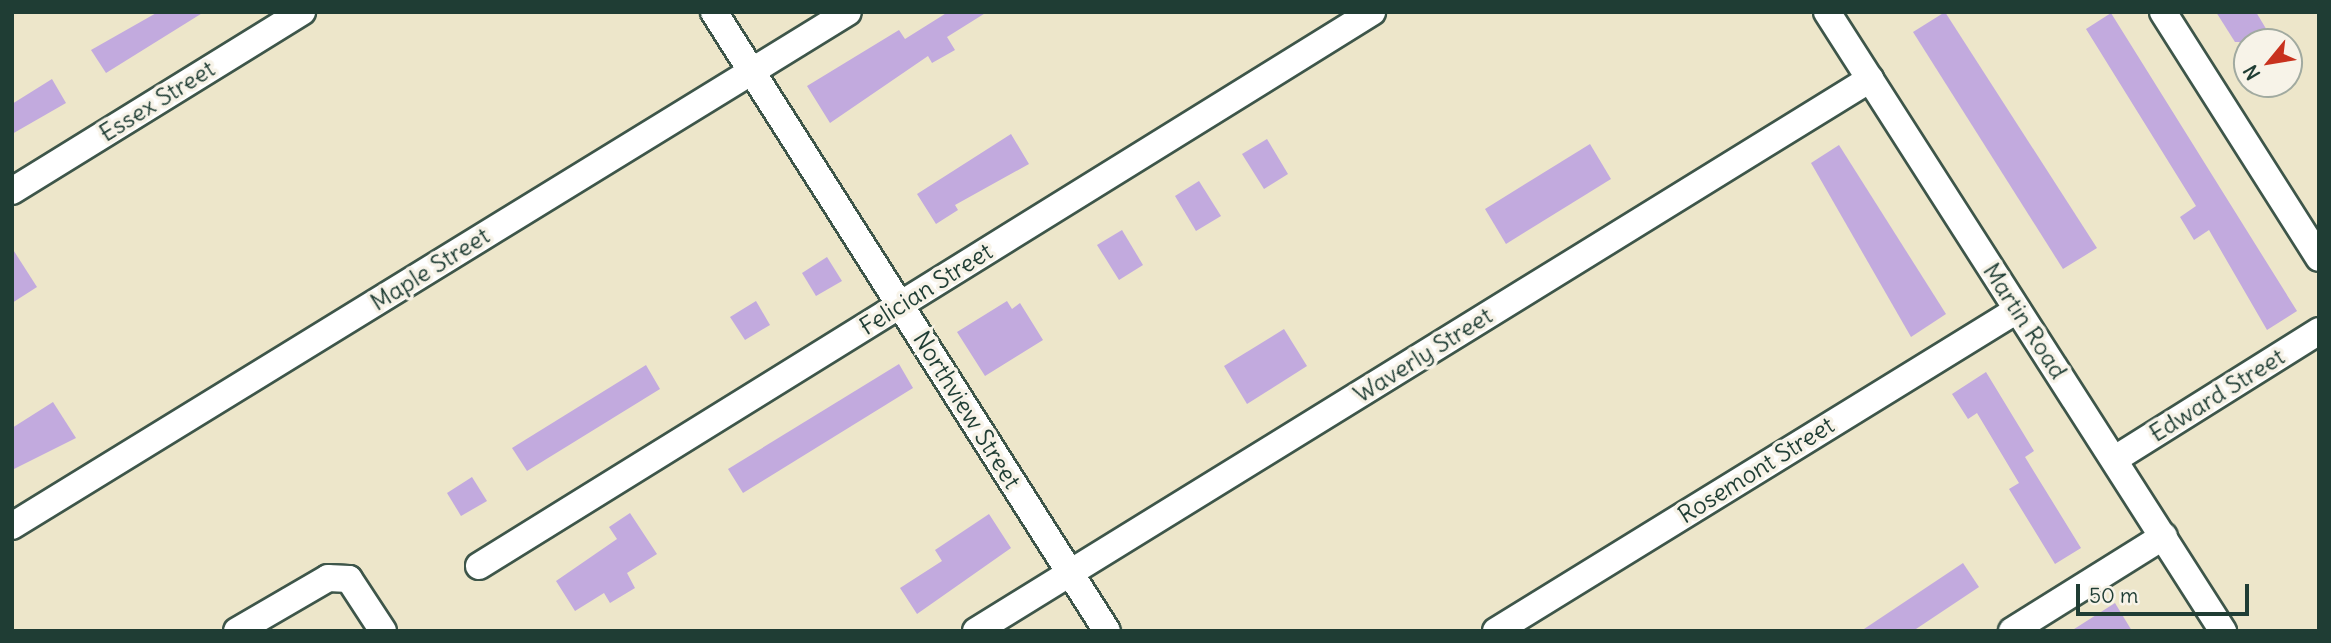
<!DOCTYPE html>
<html>
<head>
<meta charset="utf-8">
<style>
	body { margin:0 }
	#map { position:relative; width:2331px; height:643px; overflow:hidden; background:#ede6ca; font-family:Delius,sans-serif }
	div>[style] { position:absolute }
	.building>* { inset:0; background:#c2aade }
	.roads { filter:drop-shadow(2px 0 #3e564a) drop-shadow(-2px 0 #3e564a) drop-shadow(0 2px #3e564a) drop-shadow(0 -2px #3e564a) }
	.minor>* { height:26px; margin:-13px; padding:0 13px; transform-origin:13px; border-radius:13px; background:#fff }
	span { translate:-50% -50%; white-space:nowrap; text-align:center; line-height:1.15; -webkit-text-stroke:7px #f7f3e8; paint-order:stroke }
	.street-label { font-size:24px; color:#1f3d34 }
	.frame { position:absolute; inset:0; border:14px solid #1f3d34; pointer-events:none }
	.north { position:absolute; left:2233px; top:28px; width:70px; height:70px; box-sizing:border-box; background:#f7f3e8; border:2px solid #a1aaa0; border-radius:50%; rotate:240deg; font-size:19px; font-weight:700; line-height:28px; text-align:center; color:#1f3d34 }
	.north::after { content:''; display:block; margin:auto; width:24px; height:32px; background:#c8321e; clip-path:polygon(50% 0,100% 100%,50% 72%,0 100%) }
	.scale { position:absolute; left:2076px; top:584px; width:173px; height:32px; box-sizing:border-box; border:4px solid #1f3d34; border-top:0; padding-left:9px; font-size:21px; line-height:24px; white-space:nowrap; color:#1f3d34; -webkit-text-stroke:5px #f7f3e8; paint-order:stroke }
</style>
</head>
<body>
<div id="map">
	<div class="building">
		<i style="clip-path:polygon(158px 12px,204px 12px,106px 73px,91px 50px)"></i>
		<i style="clip-path:polygon(948px 12px,987px 12px,947px 37px,955px 50px,932px 63px,928px 56px,830px 123px,807px 86px,899px 30px,905px 39px)"></i>
		<i style="clip-path:polygon(1945px 12px,2097px 248px,2063px 269px,1913px 32px)"></i>
		<i style="clip-path:polygon(2216px 12px,2256px 12px,2274px 42px,2235px 42px)"></i>
		<i style="clip-path:polygon(2111px 13px,2297px 311px,2267px 330px,2209px 230px,2194px 240px,2180px 217px,2196px 206px,2086px 29px)"></i>
		<i style="clip-path:polygon(52px 79px,66px 103px,12px 134px,12px 104px)"></i>
		<i style="clip-path:polygon(1011px 134px,1029px 164px,955px 205px,958px 210px,936px 224px,917px 194px)"></i>
		<i style="clip-path:polygon(1267px 139px,1288px 174px,1264px 189px,1242px 154px)"></i>
		<i style="clip-path:polygon(1590px 144px,1611px 179px,1506px 244px,1485px 209px)"></i>
		<i style="clip-path:polygon(1839px 145px,1946px 314px,1911px 337px,1811px 163px)"></i>
		<i style="clip-path:polygon(1199px 181px,1221px 216px,1196px 231px,1175px 196px)"></i>
		<i style="clip-path:polygon(1122px 230px,1143px 265px,1119px 280px,1097px 245px)"></i>
		<i style="clip-path:polygon(12px 248px,37px 287px,12px 303px)"></i>
		<i style="clip-path:polygon(827px 257px,842px 281px,816px 296px,802px 273px)"></i>
		<i style="clip-path:polygon(756px 301px,770px 325px,745px 340px,730px 317px)"></i>
		<i style="clip-path:polygon(1007px 301px,1012px 309px,1020px 303px,1043px 340px,985px 376px,957px 332px)"></i>
		<i style="clip-path:polygon(1284px 329px,1307px 366px,1247px 404px,1224px 366px)"></i>
		<i style="clip-path:polygon(899px 364px,913px 388px,743px 493px,728px 469px)"></i>
		<i style="clip-path:polygon(646px 365px,660px 389px,527px 471px,512px 448px)"></i>
		<i style="clip-path:polygon(1986px 372px,2034px 451px,2025px 457px,2081px 548px,2055px 564px,2009px 489px,2019px 483px,1977px 413px,1968px 419px,1952px 394px)"></i>
		<i style="clip-path:polygon(53px 402px,76px 438px,12px 470px,12px 428px)"></i>
		<i style="clip-path:polygon(472px 477px,487px 501px,461px 516px,447px 493px)"></i>
		<i style="clip-path:polygon(630px 513px,657px 554px,627px 573px,635px 588px,610px 603px,604px 593px,575px 611px,556px 581px,617px 539px,609px 527px)"></i>
		<i style="clip-path:polygon(989px 514px,1011px 548px,917px 614px,900px 588px,942px 561px,935px 550px)"></i>
		<i style="clip-path:polygon(1963px 563px,1979px 587px,1913px 631px,1861px 631px)"></i>
		<i style="clip-path:polygon(2115px 603px,2132px 631px,2071px 631px)"></i>
	</div>
	<div class="roads">
		<div class="minor">
			<i style="left:714px;top:12px;width:733px;rotate:57.59deg"></i>
			<i style="left:1827px;top:12px;width:735px;rotate:57.39deg"></i>
			<i style="left:2163px;top:12px;width:291px;rotate:57.6deg"></i>
			<i style="left:12px;top:191px;width:341px;rotate:-31.7deg"></i>
			<i style="left:2115px;top:459px;width:241px;rotate:-32.1deg"></i>
			<i style="left:12px;top:526px;width:981px;rotate:-31.58deg"></i>
			<i style="left:479px;top:566px;width:1051px;rotate:-31.81deg"></i>
			<i style="left:237px;top:631px;width:105px;rotate:-30.2deg"></i>
			<i style="left:328px;top:578px;width:21px;rotate:3deg"></i>
			<i style="left:349px;top:579px;width:62px;rotate:56.8deg"></i>
			<i style="left:976px;top:631px;width:1051px;rotate:-31.69deg"></i>
			<i style="left:1496px;top:631px;width:612px;rotate:-31.64deg"></i>
			<i style="left:2012px;top:631px;width:179px;rotate:-32deg"></i>
		</div>
	</div>
	<div class="street-label">
		<span style="left:157px;top:101px;rotate:-32deg">Essex Street</span>
		<span style="left:430px;top:269px;rotate:-32deg">Maple Street</span>
		<span style="left:926px;top:289px;rotate:-32deg">Felician Street</span>
		<span style="left:2025px;top:321px;rotate:57deg">Martin Road</span>
		<span style="left:1423px;top:355px;rotate:-32deg">Waverly Street</span>
		<span style="left:2217px;top:395px;rotate:-32deg">Edward Street</span>
		<span style="left:967px;top:410px;rotate:58deg">Northview Street</span>
		<span style="left:1756px;top:470px;rotate:-32deg">Rosemont Street</span>
	</div>
	<div class="frame"></div>
	<div class="north">N</div>
	<div class="scale">50 m</div>
</div>
</body>
</html>
